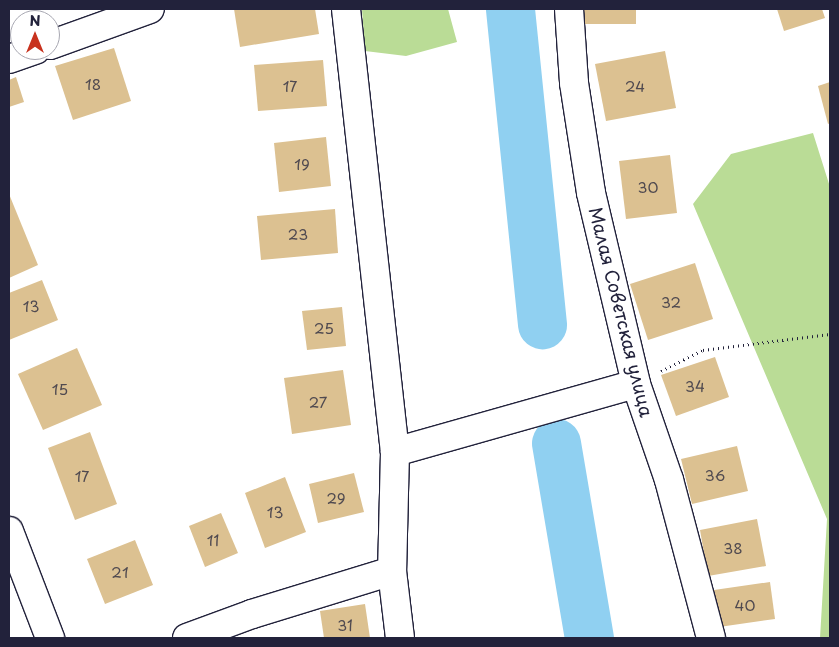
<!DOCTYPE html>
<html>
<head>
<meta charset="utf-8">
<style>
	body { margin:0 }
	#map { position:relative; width:839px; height:647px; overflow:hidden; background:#fff; font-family:"Playpen Sans",sans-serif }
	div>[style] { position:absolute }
	.green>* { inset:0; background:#badc96 }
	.river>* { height:49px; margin:-24.5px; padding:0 24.5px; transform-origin:24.5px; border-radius:24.5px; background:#90d0f1 }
	.building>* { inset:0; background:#dcc191 }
	.path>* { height:3px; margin-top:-1.5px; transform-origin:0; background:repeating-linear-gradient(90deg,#22223b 0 1px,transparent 0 5px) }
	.roads { filter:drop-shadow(1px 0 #22223b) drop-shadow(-1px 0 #22223b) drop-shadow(0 1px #22223b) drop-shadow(0 -1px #22223b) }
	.minor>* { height:28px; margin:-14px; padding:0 14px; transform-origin:14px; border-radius:14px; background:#fff }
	span { translate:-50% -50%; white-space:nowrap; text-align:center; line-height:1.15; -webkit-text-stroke:4.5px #fff; paint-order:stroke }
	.number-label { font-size:15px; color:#504a50 }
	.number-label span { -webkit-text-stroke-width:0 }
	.street-label { font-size:18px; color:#22223b }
	.frame { position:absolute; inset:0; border:10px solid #22223b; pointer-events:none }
	.north { position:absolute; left:10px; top:10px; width:50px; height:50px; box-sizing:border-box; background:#fff; border:1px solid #a7a7b1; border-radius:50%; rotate:0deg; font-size:14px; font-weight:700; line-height:20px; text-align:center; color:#22223b }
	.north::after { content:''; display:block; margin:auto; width:18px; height:22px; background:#c8321e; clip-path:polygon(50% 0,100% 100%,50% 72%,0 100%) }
</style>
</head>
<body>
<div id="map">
	<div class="green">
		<i style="clip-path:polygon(362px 9px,448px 9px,457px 42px,406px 56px,365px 51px)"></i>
		<i style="clip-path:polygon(813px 133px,830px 187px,830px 638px,820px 638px,827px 519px,693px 204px,731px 154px)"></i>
	</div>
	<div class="river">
		<i style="left:510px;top:9px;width:317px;rotate:84.2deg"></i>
		<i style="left:556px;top:443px;width:198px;rotate:80.4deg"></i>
	</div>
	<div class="building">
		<i style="clip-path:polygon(234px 9px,315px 9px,319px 34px,240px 47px)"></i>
		<i style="clip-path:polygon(580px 9px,636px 9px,636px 24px,580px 24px)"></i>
		<i style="clip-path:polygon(777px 9px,822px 9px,825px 18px,784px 31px)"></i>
		<i style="clip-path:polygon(114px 48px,131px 101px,73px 120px,55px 66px)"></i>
		<i style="clip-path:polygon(665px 51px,676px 108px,606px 121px,595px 64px)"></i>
		<i style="clip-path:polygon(323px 60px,327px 106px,258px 111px,254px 65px)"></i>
		<i style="clip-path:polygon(16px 77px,24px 102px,9px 107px,9px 80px)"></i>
		<i style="clip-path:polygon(830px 82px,830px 123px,828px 124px,818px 86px)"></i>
		<i style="clip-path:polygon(326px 137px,331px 186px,279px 192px,274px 143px)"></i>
		<i style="clip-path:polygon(670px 155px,677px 213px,626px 219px,619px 161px)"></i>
		<i style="clip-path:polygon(9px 194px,38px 265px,9px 278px)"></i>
		<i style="clip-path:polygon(335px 209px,338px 253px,261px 260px,257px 216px)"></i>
		<i style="clip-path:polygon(695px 263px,713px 319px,648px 340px,630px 284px)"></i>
		<i style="clip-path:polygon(42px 280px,58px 320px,9px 340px,9px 293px)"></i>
		<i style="clip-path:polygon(342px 307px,346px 346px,307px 350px,302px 311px)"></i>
		<i style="clip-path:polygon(77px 348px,102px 405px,43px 430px,18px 374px)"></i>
		<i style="clip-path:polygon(715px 357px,729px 397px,676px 416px,661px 375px)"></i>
		<i style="clip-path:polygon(343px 370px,351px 425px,292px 434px,284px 378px)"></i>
		<i style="clip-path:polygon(90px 432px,117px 504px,75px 520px,48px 448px)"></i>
		<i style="clip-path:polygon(737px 446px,748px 491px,692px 504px,681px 459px)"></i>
		<i style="clip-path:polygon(354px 473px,364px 512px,318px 523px,309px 484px)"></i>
		<i style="clip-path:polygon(285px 477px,306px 532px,265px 548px,245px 493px)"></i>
		<i style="clip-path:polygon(221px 513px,238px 553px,205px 567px,189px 526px)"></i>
		<i style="clip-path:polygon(757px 519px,766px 566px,708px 576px,700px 530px)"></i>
		<i style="clip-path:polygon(135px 540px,153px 585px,105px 604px,87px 559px)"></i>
		<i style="clip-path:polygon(770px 582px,775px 619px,719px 627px,714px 590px)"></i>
		<i style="clip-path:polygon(365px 604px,370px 638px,324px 638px,320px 611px)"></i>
	</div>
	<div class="path">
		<i style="left:661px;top:371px;width:47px;rotate:-26.6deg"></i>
		<i style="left:703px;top:350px;width:128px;rotate:-7.2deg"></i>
	</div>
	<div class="roads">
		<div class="minor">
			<i style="left:346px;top:9px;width:446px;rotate:83.7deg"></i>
			<i style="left:395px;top:452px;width:119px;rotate:91.4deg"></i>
			<i style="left:392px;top:571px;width:67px;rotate:83.2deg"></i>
			<i style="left:569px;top:9px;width:74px;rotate:86.1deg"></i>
			<i style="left:574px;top:83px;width:111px;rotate:81.2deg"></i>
			<i style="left:591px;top:193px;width:196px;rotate:76.7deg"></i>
			<i style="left:636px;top:384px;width:102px;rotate:71deg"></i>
			<i style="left:669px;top:480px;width:163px;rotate:75.1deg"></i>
			<i style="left:50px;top:45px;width:106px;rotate:-19.8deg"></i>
			<i style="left:9px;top:59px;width:28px;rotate:-19deg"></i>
			<i style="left:395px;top:452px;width:250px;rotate:-15.8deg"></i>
			<i style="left:9px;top:531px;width:115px;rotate:69deg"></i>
			<i style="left:187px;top:638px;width:69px;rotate:-20.3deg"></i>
			<i style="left:252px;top:614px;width:146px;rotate:-17.1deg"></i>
		</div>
	</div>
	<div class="number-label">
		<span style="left:93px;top:84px">18</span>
		<span style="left:290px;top:86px">17</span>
		<span style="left:635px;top:86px">24</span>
		<span style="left:302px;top:164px">19</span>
		<span style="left:648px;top:187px">30</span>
		<span style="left:298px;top:234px">23</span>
		<span style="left:671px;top:302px">32</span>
		<span style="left:31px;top:306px">13</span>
		<span style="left:324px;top:328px">25</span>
		<span style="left:695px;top:386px">34</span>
		<span style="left:60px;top:389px">15</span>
		<span style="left:318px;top:402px">27</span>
		<span style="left:715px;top:475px">36</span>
		<span style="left:82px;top:476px">17</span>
		<span style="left:336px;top:498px">29</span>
		<span style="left:275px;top:512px">13</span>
		<span style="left:213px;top:540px">11</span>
		<span style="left:733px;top:548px">38</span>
		<span style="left:120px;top:572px">21</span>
		<span style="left:745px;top:605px">40</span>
		<span style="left:345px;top:625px">31</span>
	</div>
	<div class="street-label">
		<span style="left:621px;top:312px;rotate:76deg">Малая Советская улица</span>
	</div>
	<div class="frame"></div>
	<div class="north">N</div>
</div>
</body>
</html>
